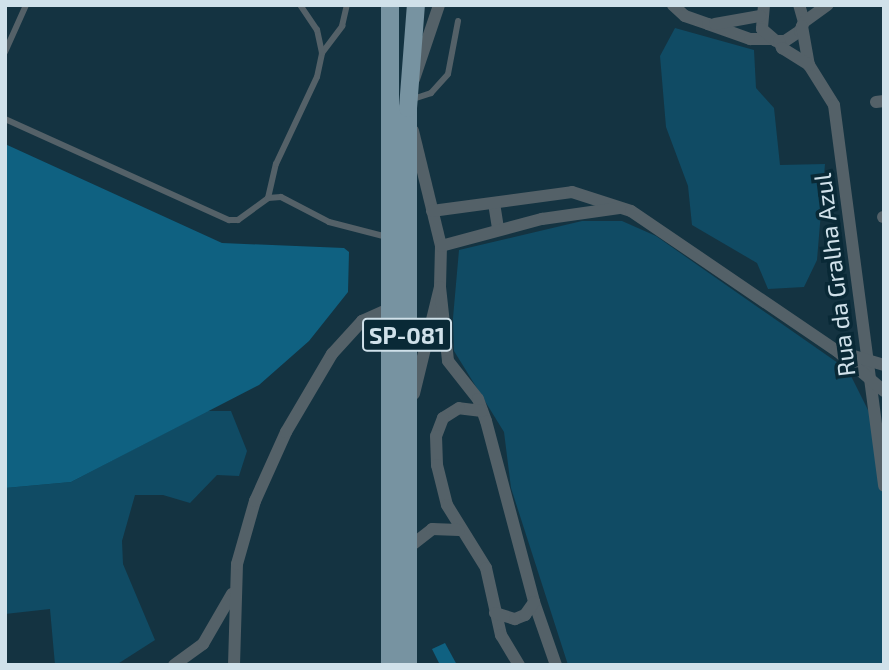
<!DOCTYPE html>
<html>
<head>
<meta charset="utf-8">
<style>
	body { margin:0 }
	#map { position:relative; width:889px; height:670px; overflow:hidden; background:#143341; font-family:"Exo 2",sans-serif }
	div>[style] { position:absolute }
	.green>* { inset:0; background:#104b64 }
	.building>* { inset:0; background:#0f6181 }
	.lane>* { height:6px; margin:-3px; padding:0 3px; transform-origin:3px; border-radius:3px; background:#546168 }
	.street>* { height:12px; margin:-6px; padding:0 6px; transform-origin:6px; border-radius:6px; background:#546168 }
	.primary>* { height:18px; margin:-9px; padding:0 9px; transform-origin:9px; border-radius:9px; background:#7793a1 }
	span { translate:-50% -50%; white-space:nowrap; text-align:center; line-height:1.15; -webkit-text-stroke:7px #092936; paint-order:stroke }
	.shield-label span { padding:2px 5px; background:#092936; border:2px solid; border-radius:5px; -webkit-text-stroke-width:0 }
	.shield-label { font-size:23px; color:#d0e1ea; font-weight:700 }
	.street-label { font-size:24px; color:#d0e1ea }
	.frame { position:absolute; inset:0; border:7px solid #d0e1ea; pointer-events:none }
</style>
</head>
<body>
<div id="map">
	<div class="green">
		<i style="clip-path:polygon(675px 28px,754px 50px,756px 88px,774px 108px,780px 165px,825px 164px,817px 260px,804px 287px,768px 289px,757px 263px,692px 225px,688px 186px,666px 127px,660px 56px)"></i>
		<i style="clip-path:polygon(582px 221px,622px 221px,656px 236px,848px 370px,869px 412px,884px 503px,884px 665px,568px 665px,511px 488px,504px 432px,454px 351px,453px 318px,459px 250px)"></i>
		<i style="clip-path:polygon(207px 411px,231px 411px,247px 451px,239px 476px,217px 475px,190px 503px,163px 495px,135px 495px,122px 541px,123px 564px,155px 640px,116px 665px,55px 665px,50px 609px,5px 614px,5px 488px,71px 482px)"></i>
	</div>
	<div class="building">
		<i style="clip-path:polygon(5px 144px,222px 243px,344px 248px,349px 252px,348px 292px,309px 341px,259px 385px,71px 482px,5px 488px)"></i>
		<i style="clip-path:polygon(445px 643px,457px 665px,440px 665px,432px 649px)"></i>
	</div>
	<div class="lane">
		<i style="left:5px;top:52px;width:51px;rotate:-65.9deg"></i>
		<i style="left:322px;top:53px;width:34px;rotate:-53deg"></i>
		<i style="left:342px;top:26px;width:22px;rotate:-77deg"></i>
		<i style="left:410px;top:100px;width:22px;rotate:-18deg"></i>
		<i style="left:431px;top:93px;width:25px;rotate:-48deg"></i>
		<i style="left:448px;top:74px;width:54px;rotate:-79.3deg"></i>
		<i style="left:5px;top:119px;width:246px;rotate:24.3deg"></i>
		<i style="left:229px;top:220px;width:9px"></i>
		<i style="left:238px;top:220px;width:37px;rotate:-36deg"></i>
		<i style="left:268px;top:198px;width:13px;rotate:-4deg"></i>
		<i style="left:281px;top:197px;width:54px;rotate:27.5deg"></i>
		<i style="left:329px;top:222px;width:60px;rotate:14.5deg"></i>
		<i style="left:268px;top:198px;width:35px;rotate:-77deg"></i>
		<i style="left:276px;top:164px;width:96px;rotate:-64.8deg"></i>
		<i style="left:317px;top:77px;width:25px;rotate:-78deg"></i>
		<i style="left:322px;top:53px;width:24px;rotate:-102deg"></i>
		<i style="left:317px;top:30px;width:30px;rotate:-124deg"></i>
	</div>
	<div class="street">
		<i style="left:673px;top:5px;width:16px;rotate:43deg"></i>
		<i style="left:685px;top:16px;width:24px;rotate:19deg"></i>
		<i style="left:708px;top:24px;width:45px;rotate:19.7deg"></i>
		<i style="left:750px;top:39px;width:21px"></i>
		<i style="left:764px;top:5px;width:24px;rotate:95deg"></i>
		<i style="left:762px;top:29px;width:18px;rotate:41deg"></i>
		<i style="left:776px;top:41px;width:9px"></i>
		<i style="left:785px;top:41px;width:18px;rotate:-34deg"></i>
		<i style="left:800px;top:31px;width:10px;rotate:-66deg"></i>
		<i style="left:804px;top:22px;width:18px;rotate:-106deg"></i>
		<i style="left:804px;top:22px;width:29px;rotate:-36deg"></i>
		<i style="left:715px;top:24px;width:46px;rotate:-10.1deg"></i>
		<i style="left:802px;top:26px;width:40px;rotate:80deg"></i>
		<i style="left:809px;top:65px;width:47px;rotate:58deg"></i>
		<i style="left:834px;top:105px;width:384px;rotate:82.5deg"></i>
		<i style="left:779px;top:41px;width:8px;rotate:67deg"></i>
		<i style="left:782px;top:48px;width:32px;rotate:32deg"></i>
		<i style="left:414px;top:79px;width:78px;rotate:-71.3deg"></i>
		<i style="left:876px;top:102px;width:8px;rotate:-7deg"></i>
		<i style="left:413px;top:131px;width:118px;rotate:76.3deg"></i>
		<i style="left:441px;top:246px;width:41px;rotate:91.4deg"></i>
		<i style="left:440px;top:287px;width:110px;rotate:103.7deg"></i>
		<i style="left:494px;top:203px;width:26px;rotate:81deg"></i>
		<i style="left:432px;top:211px;width:141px;rotate:-7.7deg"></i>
		<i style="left:572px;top:192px;width:62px;rotate:17.9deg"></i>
		<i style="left:631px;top:211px;width:249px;rotate:34.2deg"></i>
		<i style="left:837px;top:351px;width:62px;rotate:40.4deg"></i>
		<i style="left:883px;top:217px;width:1px"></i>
		<i style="left:441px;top:246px;width:105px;rotate:-15deg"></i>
		<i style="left:542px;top:219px;width:78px;rotate:-8.1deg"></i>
		<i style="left:440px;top:287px;width:74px;rotate:83.8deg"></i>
		<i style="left:448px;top:361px;width:48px;rotate:51.7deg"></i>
		<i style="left:478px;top:399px;width:23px;rotate:70deg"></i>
		<i style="left:486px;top:421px;width:187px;rotate:75.1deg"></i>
		<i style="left:534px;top:602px;width:67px;rotate:70.8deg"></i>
		<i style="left:840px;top:352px;width:46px;rotate:16.5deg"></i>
		<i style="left:482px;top:411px;width:23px;rotate:-173deg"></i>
		<i style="left:459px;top:408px;width:19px;rotate:148deg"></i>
		<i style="left:443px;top:418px;width:19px;rotate:111deg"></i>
		<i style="left:436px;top:436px;width:29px;rotate:88deg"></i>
		<i style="left:437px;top:465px;width:41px;rotate:76deg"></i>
		<i style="left:447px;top:505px;width:74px;rotate:58.2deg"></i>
		<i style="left:486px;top:568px;width:69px;rotate:77.4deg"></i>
		<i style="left:501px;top:635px;width:35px;rotate:59deg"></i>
		<i style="left:408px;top:548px;width:31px;rotate:-38deg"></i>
		<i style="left:432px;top:529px;width:27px;rotate:2deg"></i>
		<i style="left:495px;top:613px;width:21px;rotate:17deg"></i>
		<i style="left:515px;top:619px;width:11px;rotate:-22deg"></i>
		<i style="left:525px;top:615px;width:16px;rotate:-55deg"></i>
		<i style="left:174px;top:665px;width:36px;rotate:-36deg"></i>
		<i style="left:203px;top:644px;width:58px;rotate:-59.9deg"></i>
		<i style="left:234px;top:665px;width:101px;rotate:-88.3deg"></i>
		<i style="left:237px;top:564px;width:66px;rotate:-74.1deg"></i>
		<i style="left:255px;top:501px;width:76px;rotate:-65.8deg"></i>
		<i style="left:286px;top:432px;width:91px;rotate:-59.5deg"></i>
		<i style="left:332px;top:354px;width:45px;rotate:-47.7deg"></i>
		<i style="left:362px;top:321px;width:30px;rotate:-24deg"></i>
	</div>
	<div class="primary">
		<i style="left:390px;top:5px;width:660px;rotate:90deg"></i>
		<i style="left:408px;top:665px;width:557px;rotate:-90deg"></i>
		<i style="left:408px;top:108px;width:103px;rotate:-85.6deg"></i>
	</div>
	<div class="shield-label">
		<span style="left:407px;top:335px">SP-081</span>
	</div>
	<div class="street-label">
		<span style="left:834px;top:275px;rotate:-97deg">Rua da Gralha Azul</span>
	</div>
	<div class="frame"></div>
</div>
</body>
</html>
